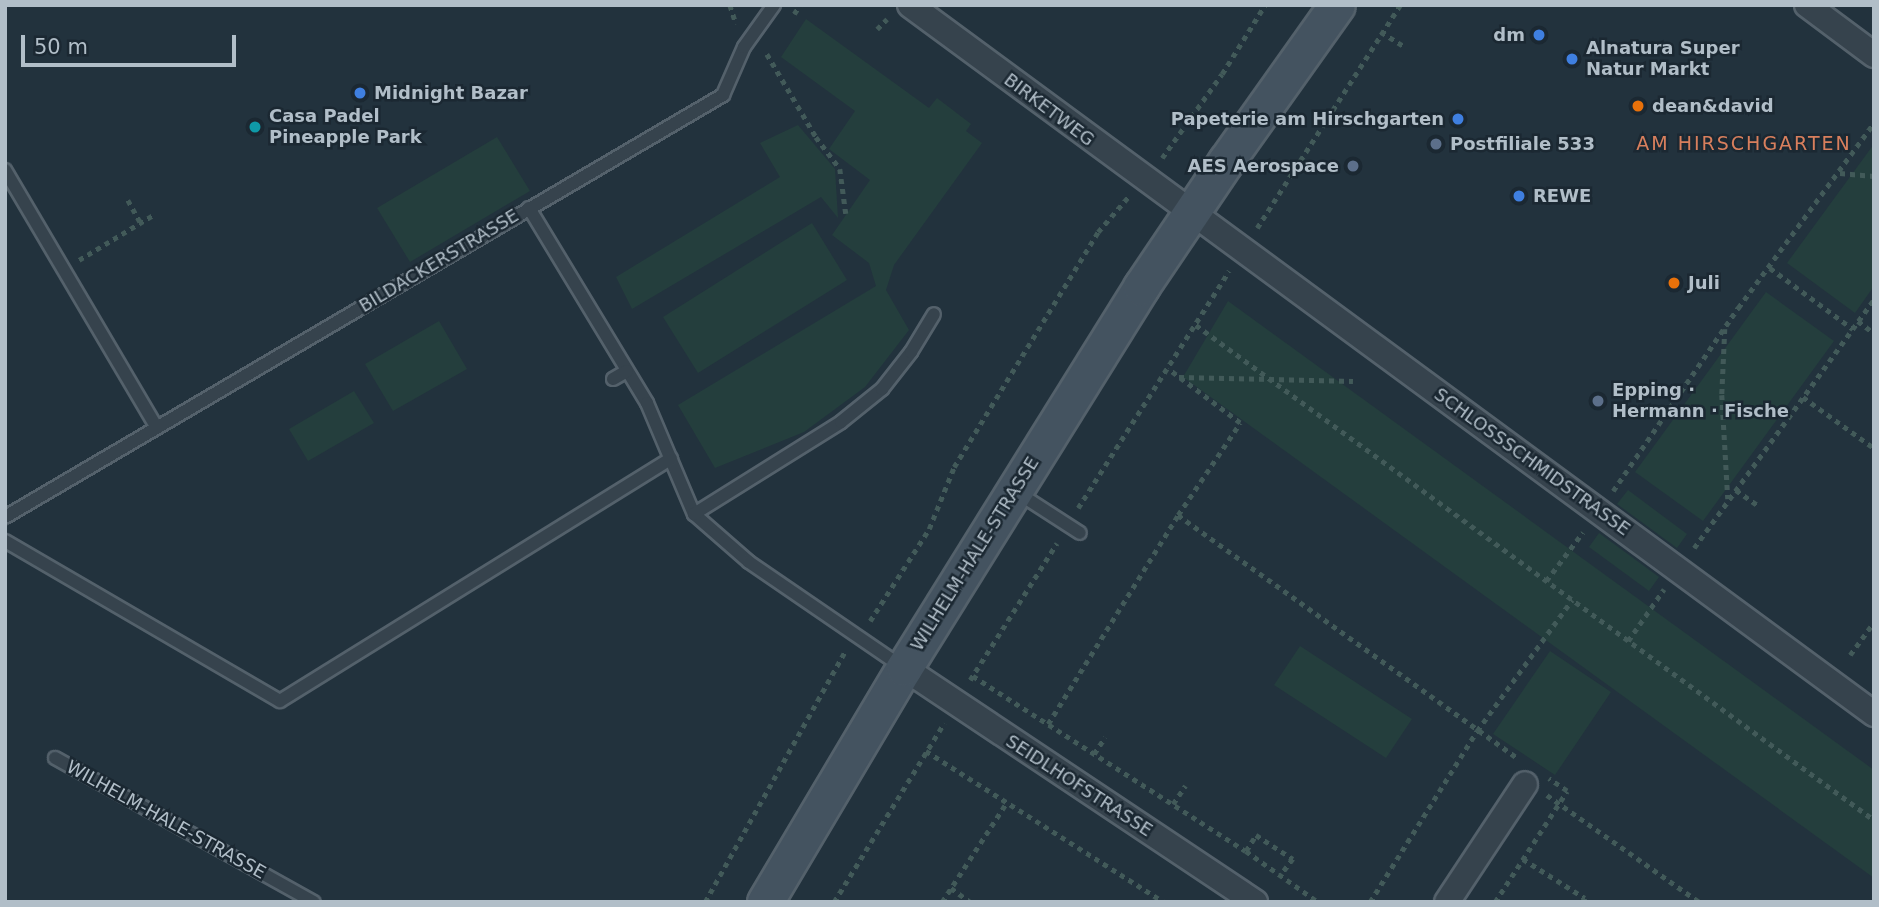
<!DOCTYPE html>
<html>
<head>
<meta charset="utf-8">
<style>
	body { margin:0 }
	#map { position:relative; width:1879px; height:907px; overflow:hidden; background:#22323d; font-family:"DejaVu Sans",sans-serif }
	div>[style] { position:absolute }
	.green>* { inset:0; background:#243e3d }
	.path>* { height:4.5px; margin-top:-2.25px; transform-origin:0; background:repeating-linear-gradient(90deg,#425a59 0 5px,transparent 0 10px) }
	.roads { filter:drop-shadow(2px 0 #54616b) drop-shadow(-2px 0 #54616b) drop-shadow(0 2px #54616b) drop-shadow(0 -2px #54616b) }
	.lane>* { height:12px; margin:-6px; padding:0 6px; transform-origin:6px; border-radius:6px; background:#36434d }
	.street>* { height:24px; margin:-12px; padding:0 12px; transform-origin:12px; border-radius:12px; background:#36434d }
	.secondary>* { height:35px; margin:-17.5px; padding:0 17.5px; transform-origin:17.5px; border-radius:17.5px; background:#445360 }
	.dots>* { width:19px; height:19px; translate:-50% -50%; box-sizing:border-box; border:4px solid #1b2832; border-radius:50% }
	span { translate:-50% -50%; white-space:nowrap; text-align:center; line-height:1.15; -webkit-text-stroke:5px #1b2832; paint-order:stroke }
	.poi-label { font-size:18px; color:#b1bec8; font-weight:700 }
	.right { translate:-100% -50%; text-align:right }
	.left { translate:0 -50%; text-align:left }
	.street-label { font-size:18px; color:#b1bec8 }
	.neighbourhood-label { font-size:19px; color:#d87f5d; letter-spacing:2px }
	.frame { position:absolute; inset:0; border:7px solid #b1bec8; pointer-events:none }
	.scale { position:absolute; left:21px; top:35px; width:215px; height:32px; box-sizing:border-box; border:4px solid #b1bec8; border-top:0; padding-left:9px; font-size:21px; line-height:24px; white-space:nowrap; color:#b1bec8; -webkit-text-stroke:5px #1b2832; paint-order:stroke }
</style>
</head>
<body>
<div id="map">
	<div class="green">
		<i style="clip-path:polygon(806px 19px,929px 108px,937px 98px,971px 124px,966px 131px,982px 143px,894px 265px,886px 290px,909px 330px,865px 387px,804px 432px,715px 468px,678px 405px,876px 286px,869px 263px,832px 235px,870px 180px,829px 149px,855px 111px,781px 57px)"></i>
		<i style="clip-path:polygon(798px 125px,835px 169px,838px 218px,821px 197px,632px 309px,616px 277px,780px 177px,760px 143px)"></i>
		<i style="clip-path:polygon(497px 137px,530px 191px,410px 262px,377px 208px)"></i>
		<i style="clip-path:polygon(1874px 144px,1874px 286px,1855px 313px,1787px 263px)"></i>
		<i style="clip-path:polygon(812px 223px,847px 280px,698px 373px,663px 317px)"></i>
		<i style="clip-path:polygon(1766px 292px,1834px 341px,1703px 521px,1635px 472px)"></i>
		<i style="clip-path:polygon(1228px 301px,1874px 770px,1874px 878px,1183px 377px)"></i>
		<i style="clip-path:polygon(439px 321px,467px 369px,393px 411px,365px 364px)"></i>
		<i style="clip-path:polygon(354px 391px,374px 423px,308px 461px,289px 429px)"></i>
		<i style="clip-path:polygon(1628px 490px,1687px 534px,1677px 548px,1617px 504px)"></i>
		<i style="clip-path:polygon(1599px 533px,1659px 577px,1649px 591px,1589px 547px)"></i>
		<i style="clip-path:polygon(1300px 646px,1412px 719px,1386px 758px,1274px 685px)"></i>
		<i style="clip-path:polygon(1550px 651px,1611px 692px,1555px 775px,1493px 734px)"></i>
	</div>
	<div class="path">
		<i style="left:730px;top:5px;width:20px;rotate:72deg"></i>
		<i style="left:1456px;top:6px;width:1px;rotate:-90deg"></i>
		<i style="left:794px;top:14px;width:11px;rotate:-56deg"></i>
		<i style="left:877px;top:29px;width:14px;rotate:-45deg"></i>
		<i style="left:1381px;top:32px;width:26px;rotate:32deg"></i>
		<i style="left:767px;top:54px;width:96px;rotate:59.4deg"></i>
		<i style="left:816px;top:137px;width:40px;rotate:53deg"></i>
		<i style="left:840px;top:169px;width:45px;rotate:82.4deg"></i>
		<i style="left:1162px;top:158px;width:103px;rotate:-54.5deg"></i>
		<i style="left:1222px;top:74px;width:81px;rotate:-58.1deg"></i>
		<i style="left:1840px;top:173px;width:34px;rotate:5deg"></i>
		<i style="left:128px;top:200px;width:26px;rotate:61deg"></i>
		<i style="left:1257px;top:228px;width:265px;rotate:-57.3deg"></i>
		<i style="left:79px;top:260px;width:87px;rotate:-31.3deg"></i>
		<i style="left:1770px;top:268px;width:103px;rotate:36.3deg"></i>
		<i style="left:1858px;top:321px;width:20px;rotate:37deg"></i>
		<i style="left:1196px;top:325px;width:839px;rotate:36.13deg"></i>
		<i style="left:1725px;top:329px;width:66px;rotate:92.6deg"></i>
		<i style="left:1722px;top:395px;width:104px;rotate:86.7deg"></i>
		<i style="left:1179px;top:377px;width:174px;rotate:1.3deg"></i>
		<i style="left:1803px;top:397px;width:87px;rotate:35.7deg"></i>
		<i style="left:1736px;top:490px;width:29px;rotate:35deg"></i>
		<i style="left:1613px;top:491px;width:222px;rotate:-55.7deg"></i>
		<i style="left:1738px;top:308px;width:230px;rotate:-53.7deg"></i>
		<i style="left:1078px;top:508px;width:281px;rotate:-57.5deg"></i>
		<i style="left:1178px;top:515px;width:419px;rotate:35.6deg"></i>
		<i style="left:1694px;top:548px;width:307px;rotate:-54.1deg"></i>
		<i style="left:1546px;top:581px;width:61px;rotate:-52.9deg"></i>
		<i style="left:870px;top:621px;width:109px;rotate:-57.3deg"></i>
		<i style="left:929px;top:529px;width:67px;rotate:-68deg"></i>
		<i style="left:954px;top:467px;width:276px;rotate:-58.5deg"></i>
		<i style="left:1098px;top:232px;width:48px;rotate:-49.3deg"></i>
		<i style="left:1628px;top:641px;width:63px;rotate:-55.3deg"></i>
		<i style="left:1850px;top:655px;width:41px;rotate:-54deg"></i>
		<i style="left:973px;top:676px;width:324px;rotate:32.7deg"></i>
		<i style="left:1246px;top:851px;width:88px;rotate:35.3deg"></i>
		<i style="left:970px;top:680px;width:162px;rotate:-57.6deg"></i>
		<i style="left:1048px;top:724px;width:246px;rotate:-58.1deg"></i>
		<i style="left:1178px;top:515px;width:111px;rotate:-56deg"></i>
		<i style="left:1240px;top:423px;width:90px;rotate:-143.1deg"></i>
		<i style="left:926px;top:751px;width:282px;rotate:32.4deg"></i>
		<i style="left:1094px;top:754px;width:20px;rotate:-57deg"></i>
		<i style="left:1547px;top:795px;width:186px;rotate:35.1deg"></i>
		<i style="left:1173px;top:804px;width:22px;rotate:-56deg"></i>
		<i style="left:1246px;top:851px;width:19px;rotate:-58deg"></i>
		<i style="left:1256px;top:835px;width:44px;rotate:33deg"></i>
		<i style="left:1293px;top:859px;width:21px;rotate:127deg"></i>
		<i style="left:1523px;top:859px;width:73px;rotate:32.2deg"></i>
		<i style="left:1585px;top:898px;width:4px;rotate:117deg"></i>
		<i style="left:951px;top:888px;width:24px;rotate:36deg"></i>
		<i style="left:705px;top:902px;width:287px;rotate:-60.8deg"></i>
		<i style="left:834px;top:902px;width:210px;rotate:-58.4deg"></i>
		<i style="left:942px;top:902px;width:119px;rotate:-57deg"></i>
		<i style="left:1370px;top:902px;width:202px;rotate:-58deg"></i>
		<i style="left:1477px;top:731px;width:162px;rotate:-54.1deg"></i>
		<i style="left:1495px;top:902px;width:132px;rotate:-57deg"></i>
		<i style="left:1567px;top:791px;width:22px;rotate:-146deg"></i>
	</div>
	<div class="roads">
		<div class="lane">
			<i style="left:5px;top:170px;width:299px;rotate:59.5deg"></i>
			<i style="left:529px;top:208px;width:228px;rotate:58.8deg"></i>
			<i style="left:647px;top:403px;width:121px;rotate:67.1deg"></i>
			<i style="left:694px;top:514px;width:73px;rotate:41.1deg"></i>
			<i style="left:749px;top:562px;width:184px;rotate:34.4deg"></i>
			<i style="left:613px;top:379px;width:16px;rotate:-30deg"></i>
			<i style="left:1015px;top:491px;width:77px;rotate:32.9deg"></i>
			<i style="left:694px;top:514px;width:173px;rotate:-32deg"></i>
			<i style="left:841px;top:422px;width:53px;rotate:-38.8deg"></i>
			<i style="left:882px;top:389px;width:47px;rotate:-51.9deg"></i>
			<i style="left:911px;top:352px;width:44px;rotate:-58.8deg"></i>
			<i style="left:5px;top:517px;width:833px;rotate:-30.44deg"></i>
			<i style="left:723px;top:95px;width:52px;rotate:-66.4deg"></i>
			<i style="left:744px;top:47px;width:52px;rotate:-54.5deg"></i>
			<i style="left:5px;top:541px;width:318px;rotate:30.2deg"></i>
			<i style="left:280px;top:701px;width:460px;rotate:-31.8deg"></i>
			<i style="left:55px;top:758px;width:296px;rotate:29.1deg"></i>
		</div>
		<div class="street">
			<i style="left:910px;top:5px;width:1197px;rotate:36.33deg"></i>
			<i style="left:1807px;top:5px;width:84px;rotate:36.7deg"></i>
			<i style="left:904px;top:668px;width:422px;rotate:33.7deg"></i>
			<i style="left:1447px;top:902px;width:141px;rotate:-56.5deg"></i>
		</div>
		<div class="secondary">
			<i style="left:765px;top:902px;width:272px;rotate:-59.3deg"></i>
			<i style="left:904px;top:668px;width:449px;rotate:-58.1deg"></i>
			<i style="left:1141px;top:287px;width:152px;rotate:-56deg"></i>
			<i style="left:1226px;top:161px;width:191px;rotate:-54.6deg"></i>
		</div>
	</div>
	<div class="dots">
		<i style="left:1539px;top:35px;background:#3f7fe0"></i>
		<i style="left:1572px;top:59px;background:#3f7fe0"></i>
		<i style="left:360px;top:93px;background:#3f7fe0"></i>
		<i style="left:1638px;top:106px;background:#e8710a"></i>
		<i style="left:1458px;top:119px;background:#3f7fe0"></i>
		<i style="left:255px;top:127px;background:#0f9aa8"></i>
		<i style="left:1436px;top:144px;background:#5c6f8a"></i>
		<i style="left:1353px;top:166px;background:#5c6f8a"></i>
		<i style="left:1519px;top:196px;background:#3f7fe0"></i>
		<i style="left:1674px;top:283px;background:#e8710a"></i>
		<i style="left:1598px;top:401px;background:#5c6f8a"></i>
	</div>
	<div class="poi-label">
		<span class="right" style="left:1525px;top:35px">dm</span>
		<span class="left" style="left:1586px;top:59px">Alnatura Super<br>Natur Markt</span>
		<span class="left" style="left:374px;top:93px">Midnight Bazar</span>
		<span class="left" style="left:1652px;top:106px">dean&amp;david</span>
		<span class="left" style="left:269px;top:127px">Casa Padel<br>Pineapple Park</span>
		<span class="right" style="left:1444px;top:119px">Papeterie am Hirschgarten</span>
		<span class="left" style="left:1450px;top:144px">Postfiliale 533</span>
		<span class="right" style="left:1339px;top:166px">AES Aerospace</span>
		<span class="left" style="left:1533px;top:196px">REWE</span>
		<span class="left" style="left:1688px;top:283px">Juli</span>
		<span class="left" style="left:1612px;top:401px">Epping ·<br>Hermann · Fische</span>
	</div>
	<div class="street-label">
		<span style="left:1049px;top:110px;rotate:37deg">BIRKETWEG</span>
		<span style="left:439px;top:261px;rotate:-31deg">BILDACKERSTRASSE</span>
		<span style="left:1532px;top:462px;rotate:36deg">SCHLOSSSCHMIDSTRASSE</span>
		<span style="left:975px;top:554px;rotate:-58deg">WILHELM-HALE-STRASSE</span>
		<span style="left:1079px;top:786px;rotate:33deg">SEIDLHOFSTRASSE</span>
		<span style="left:166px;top:820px;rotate:29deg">WILHELM-HALE-STRASSE</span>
	</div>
	<div class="neighbourhood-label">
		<span style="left:1744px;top:144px">AM HIRSCHGARTEN</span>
	</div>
	<div class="frame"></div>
	<div class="scale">50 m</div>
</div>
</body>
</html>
